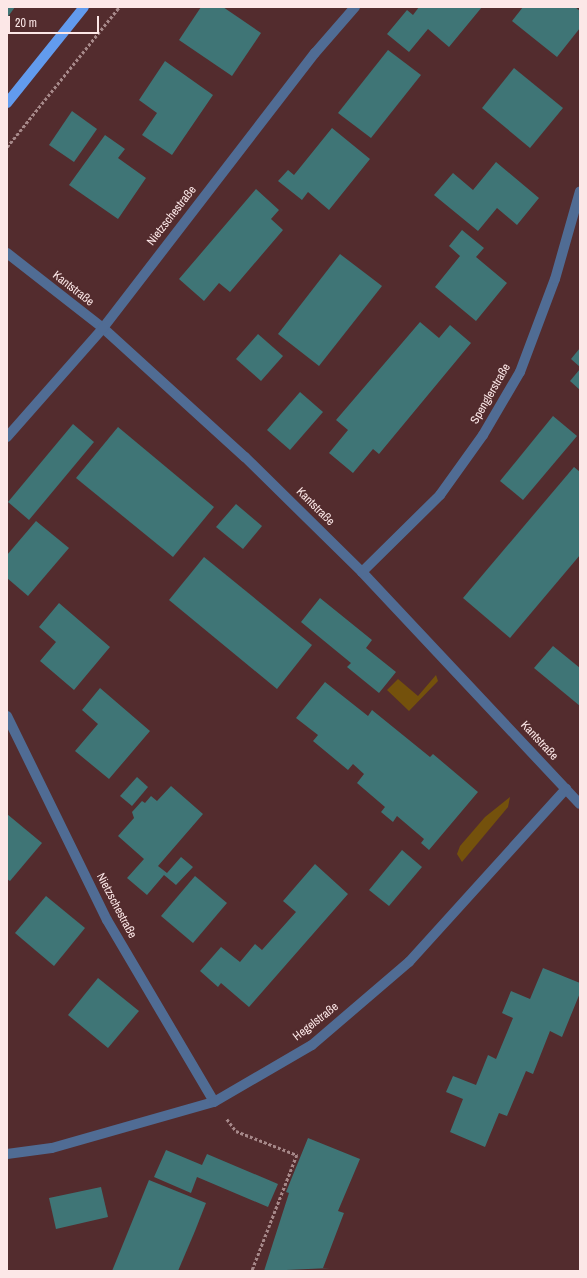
<!DOCTYPE html>
<html>
<head>
<meta charset="utf-8">
<style>
	body { margin:0 }
	#map { position:relative; width:587px; height:1278px; overflow:hidden; background:#532c2e; font-family:"Archivo Narrow",sans-serif }
	div>[style] { position:absolute }
	.green>* { inset:0; background:#74510c }
	.building>* { inset:0; background:#3f7576 }
	.path>* { height:2.5px; margin-top:-1.25px; transform-origin:0; background:repeating-linear-gradient(90deg,#a68889 0 3px,transparent 0 5px) }
	.minor>* { height:10px; margin:-5px; padding:0 5px; transform-origin:5px; border-radius:5px; background:#506c94 }
	.major>* { height:10px; margin:-5px; padding:0 5px; transform-origin:5px; border-radius:5px; background:#629bee }
	span { translate:-50% -50%; white-space:nowrap; text-align:center; line-height:1.15; -webkit-text-stroke:3.5px #532c2e; paint-order:stroke }
	.street-label { font-size:12px; color:#fce7e7 }
	.frame { position:absolute; inset:0; border:8px solid #fce7e7; pointer-events:none }
	.scale { position:absolute; left:8px; top:16px; width:91px; height:18px; box-sizing:border-box; border:2px solid #fce7e7; border-top:0; padding-left:5px; font-size:12px; line-height:14px; white-space:nowrap; color:#fce7e7; -webkit-text-stroke:3px #532c2e; paint-order:stroke }
</style>
</head>
<body>
<div id="map">
	<div class="green">
		<i style="clip-path:polygon(436px 675px,438px 681px,409px 711px,387px 690px,398px 679px,418px 696px)"></i>
		<i style="clip-path:polygon(510px 797px,508px 807px,462px 862px,457px 854px,460px 846px,485px 817px)"></i>
	</div>
	<div class="building">
		<i style="clip-path:polygon(7px 7px,15px 7px,7px 18px)"></i>
		<i style="clip-path:polygon(201px 7px,223px 7px,261px 33px,232px 76px,179px 40px)"></i>
		<i style="clip-path:polygon(419px 7px,482px 7px,449px 47px,428px 29px,409px 52px,387px 34px,407px 10px,413px 15px)"></i>
		<i style="clip-path:polygon(523px 7px,575px 7px,580px 11px,580px 28px,557px 57px,512px 21px)"></i>
		<i style="clip-path:polygon(388px 50px,421px 75px,371px 138px,338px 113px)"></i>
		<i style="clip-path:polygon(165px 61px,213px 95px,172px 155px,142px 135px,157px 113px,139px 100px)"></i>
		<i style="clip-path:polygon(514px 68px,563px 108px,530px 148px,482px 108px)"></i>
		<i style="clip-path:polygon(72px 111px,97px 129px,74px 162px,49px 145px)"></i>
		<i style="clip-path:polygon(332px 128px,370px 159px,329px 210px,308px 192px,302px 200px,278px 181px,288px 170px,294px 175px)"></i>
		<i style="clip-path:polygon(105px 135px,125px 149px,118px 158px,146px 178px,118px 219px,69px 185px)"></i>
		<i style="clip-path:polygon(496px 162px,539px 198px,517px 225px,497px 208px,478px 231px,434px 195px,453px 173px,473px 190px)"></i>
		<i style="clip-path:polygon(256px 189px,279px 210px,271px 219px,283px 230px,230px 292px,219px 283px,204px 301px,179px 279px)"></i>
		<i style="clip-path:polygon(462px 230px,484px 248px,476px 257px,507px 283px,476px 321px,435px 287px,460px 256px,449px 246px)"></i>
		<i style="clip-path:polygon(340px 254px,382px 286px,319px 366px,278px 334px)"></i>
		<i style="clip-path:polygon(420px 322px,439px 338px,450px 325px,471px 343px,379px 454px,373px 449px,353px 473px,329px 453px,348px 430px,336px 420px)"></i>
		<i style="clip-path:polygon(258px 334px,283px 356px,261px 381px,236px 359px)"></i>
		<i style="clip-path:polygon(580px 348px,580px 367px,571px 359px)"></i>
		<i style="clip-path:polygon(580px 369px,580px 390px,570px 381px)"></i>
		<i style="clip-path:polygon(300px 392px,323px 412px,290px 450px,267px 430px)"></i>
		<i style="clip-path:polygon(553px 416px,577px 436px,523px 500px,500px 481px)"></i>
		<i style="clip-path:polygon(73px 424px,94px 442px,29px 520px,8px 502px)"></i>
		<i style="clip-path:polygon(118px 427px,214px 507px,173px 557px,76px 478px)"></i>
		<i style="clip-path:polygon(574px 467px,580px 472px,580px 555px,510px 638px,463px 598px)"></i>
		<i style="clip-path:polygon(236px 504px,262px 526px,243px 549px,216px 527px)"></i>
		<i style="clip-path:polygon(36px 521px,69px 548px,28px 596px,7px 578px,7px 555px)"></i>
		<i style="clip-path:polygon(204px 557px,312px 645px,277px 689px,169px 600px)"></i>
		<i style="clip-path:polygon(320px 598px,372px 640px,366px 648px,396px 672px,379px 693px,347px 667px,351px 663px,301px 622px)"></i>
		<i style="clip-path:polygon(59px 603px,110px 647px,74px 690px,40px 661px,56px 642px,39px 627px)"></i>
		<i style="clip-path:polygon(553px 646px,580px 668px,580px 706px,534px 668px)"></i>
		<i style="clip-path:polygon(325px 682px,368px 716px,372px 710px,430px 757px,433px 754px,478px 792px,429px 850px,421px 843px,424px 839px,397px 816px,393px 822px,381px 812px,385px 807px,357px 783px,364px 774px,353px 764px,348px 770px,313px 741px,318px 735px,296px 718px)"></i>
		<i style="clip-path:polygon(100px 688px,150px 731px,109px 779px,75px 751px,98px 724px,82px 710px)"></i>
		<i style="clip-path:polygon(137px 777px,148px 787px,132px 806px,120px 796px)"></i>
		<i style="clip-path:polygon(171px 786px,203px 814px,158px 866px,167px 873px,181px 857px,193px 867px,176px 885px,164px 875px,147px 895px,127px 878px,144px 859px,118px 836px,134px 818px,132px 812px,142px 801px,145px 803px,151px 796px,157px 801px)"></i>
		<i style="clip-path:polygon(7px 814px,42px 843px,10px 881px,7px 879px)"></i>
		<i style="clip-path:polygon(402px 850px,422px 867px,389px 906px,369px 890px)"></i>
		<i style="clip-path:polygon(315px 864px,348px 894px,249px 1007px,221px 983px,218px 987px,200px 971px,221px 947px,240px 962px,255px 944px,262px 950px,296px 912px,283px 901px)"></i>
		<i style="clip-path:polygon(195px 876px,227px 903px,193px 943px,161px 916px)"></i>
		<i style="clip-path:polygon(46px 896px,85px 928px,54px 966px,15px 933px)"></i>
		<i style="clip-path:polygon(543px 968px,580px 983px,580px 993px,562px 1037px,550px 1031px,533px 1074px,526px 1071px,507px 1116px,499px 1113px,485px 1147px,450px 1132px,463px 1099px,446px 1092px,453px 1076px,476px 1085px,488px 1055px,496px 1059px,513px 1018px,502px 1013px,511px 991px,530px 999px)"></i>
		<i style="clip-path:polygon(98px 978px,139px 1011px,108px 1048px,68px 1015px)"></i>
		<i style="clip-path:polygon(308px 1138px,360px 1159px,338px 1211px,344px 1213px,323px 1268px,330px 1268px,264px 1271px,289px 1193px,286px 1192px)"></i>
		<i style="clip-path:polygon(166px 1150px,202px 1165px,207px 1154px,278px 1184px,268px 1207px,197px 1177px,191px 1193px,154px 1177px)"></i>
		<i style="clip-path:polygon(149px 1180px,206px 1203px,195px 1231px,178px 1271px,112px 1271px)"></i>
		<i style="clip-path:polygon(101px 1187px,108px 1217px,56px 1229px,49px 1198px)"></i>
	</div>
	<div class="path">
		<i style="left:7px;top:147px;width:179px;rotate:-51.3deg"></i>
		<i style="left:227px;top:1119px;width:15px;rotate:53deg"></i>
		<i style="left:236px;top:1131px;width:66px;rotate:21.5deg"></i>
		<i style="left:297px;top:1155px;width:124px;rotate:111.2deg"></i>
	</div>
	<div class="minor">
		<i style="left:7px;top:253px;width:122px;rotate:38deg"></i>
		<i style="left:103px;top:328px;width:192px;rotate:42.3deg"></i>
		<i style="left:245px;top:457px;width:164px;rotate:44.5deg"></i>
		<i style="left:362px;top:572px;width:318px;rotate:46.8deg"></i>
		<i style="left:7px;top:437px;width:145px;rotate:-48.6deg"></i>
		<i style="left:103px;top:328px;width:347px;rotate:-52.4deg"></i>
		<i style="left:315px;top:53px;width:61px;rotate:-49deg"></i>
		<i style="left:362px;top:572px;width:110px;rotate:-44.6deg"></i>
		<i style="left:440px;top:495px;width:74px;rotate:-54.4deg"></i>
		<i style="left:483px;top:435px;width:73px;rotate:-59.6deg"></i>
		<i style="left:520px;top:372px;width:99px;rotate:-69.4deg"></i>
		<i style="left:555px;top:279px;width:91px;rotate:-74.1deg"></i>
		<i style="left:7px;top:716px;width:227px;rotate:63.9deg"></i>
		<i style="left:107px;top:920px;width:211px;rotate:59.5deg"></i>
		<i style="left:7px;top:1154px;width:45px;rotate:-7.6deg"></i>
		<i style="left:52px;top:1148px;width:168px;rotate:-15.9deg"></i>
		<i style="left:214px;top:1102px;width:113px;rotate:-30.2deg"></i>
		<i style="left:312px;top:1045px;width:128px;rotate:-40.6deg"></i>
		<i style="left:409px;top:962px;width:234px;rotate:-47.8deg"></i>
	</div>
	<div class="major">
		<i style="left:7px;top:103px;width:123px;rotate:-51.3deg"></i>
	</div>
	<div class="street-label">
		<span style="left:172px;top:216px;rotate:-52deg">Nietzschestraße</span>
		<span style="left:73px;top:289px;rotate:38deg">Kantstraße</span>
		<span style="left:491px;top:394px;rotate:-60deg">Spenglerstraße</span>
		<span style="left:315px;top:507px;rotate:45deg">Kantstraße</span>
		<span style="left:539px;top:741px;rotate:47deg">Kantstraße</span>
		<span style="left:116px;top:906px;rotate:62deg">Nietzschestraße</span>
		<span style="left:316px;top:1022px;rotate:-38deg">Hegelstraße</span>
	</div>
	<div class="frame"></div>
	<div class="scale">20 m</div>
</div>
</body>
</html>
